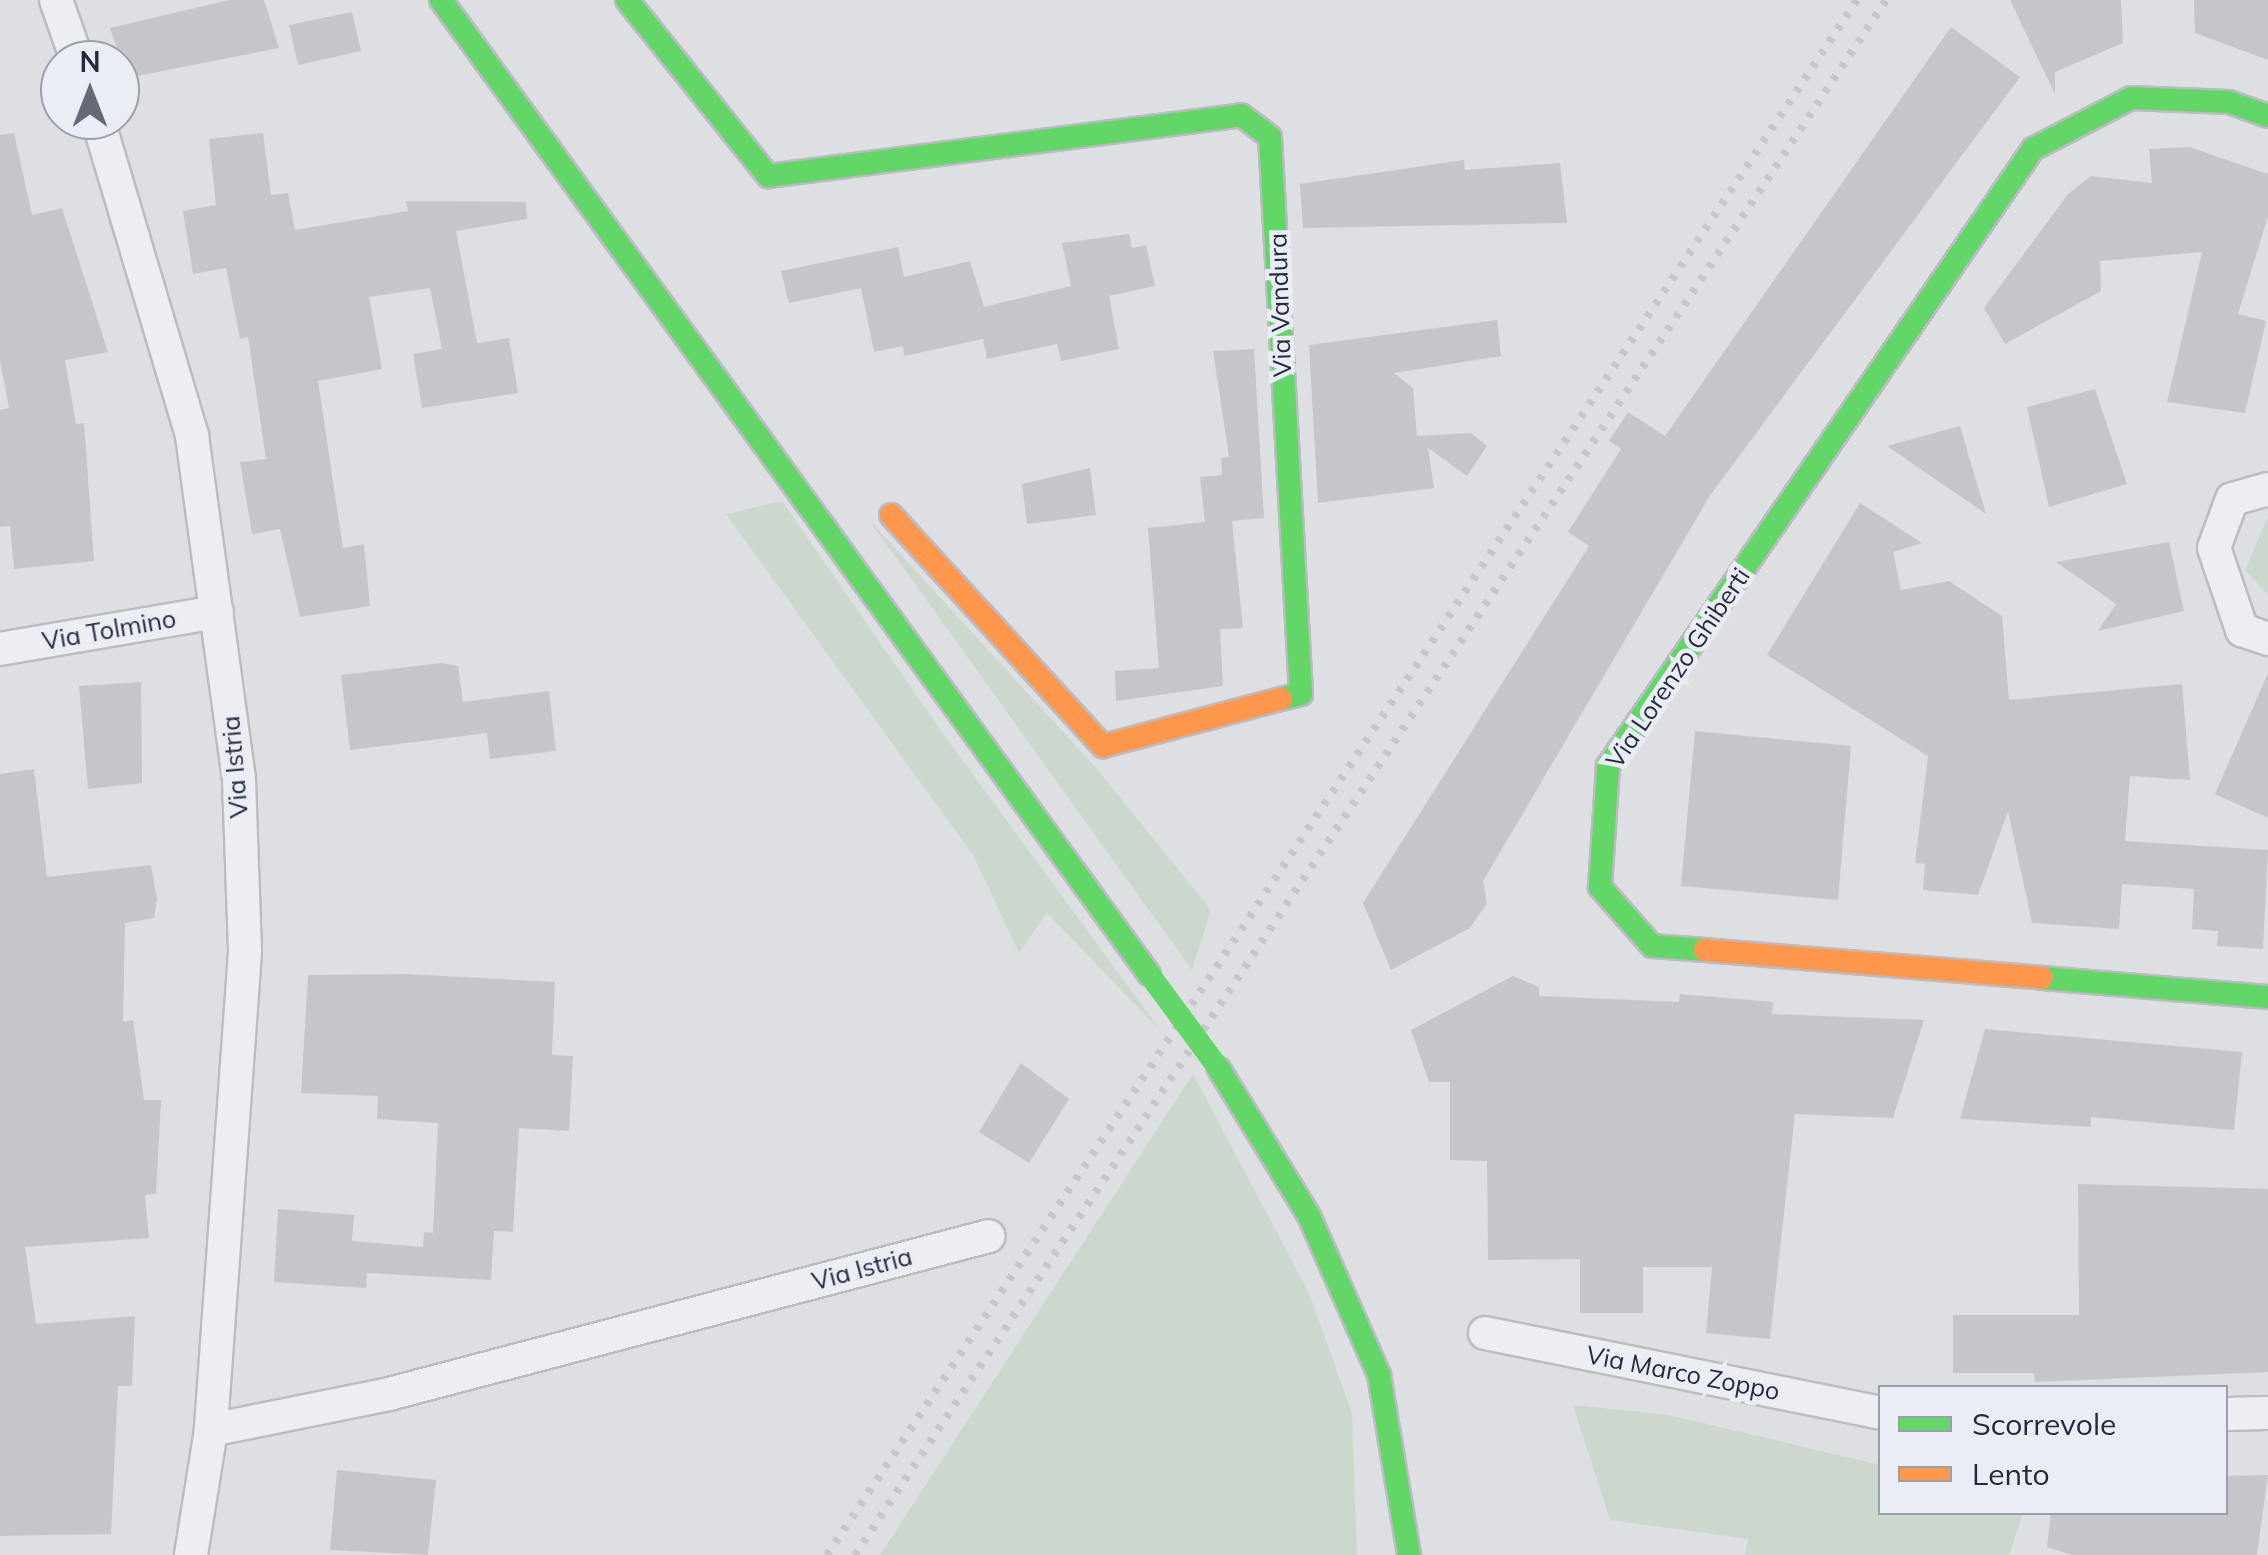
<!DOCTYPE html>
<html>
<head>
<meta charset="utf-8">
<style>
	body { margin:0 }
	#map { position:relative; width:2268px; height:1555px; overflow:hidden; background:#dedfe3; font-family:Mulish,sans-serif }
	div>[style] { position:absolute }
	.green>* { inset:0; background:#ccd7cd }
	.building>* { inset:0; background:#c5c6cb }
	.roads { filter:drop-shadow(2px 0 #bbbcc1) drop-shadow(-2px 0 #bbbcc1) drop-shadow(0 2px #bbbcc1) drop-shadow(0 -2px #bbbcc1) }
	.street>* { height:32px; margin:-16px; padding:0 16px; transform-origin:16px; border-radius:16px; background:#edeef1 }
	.fast>* { height:22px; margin:-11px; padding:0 11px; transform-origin:11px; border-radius:11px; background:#63d668 }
	.slow>* { height:22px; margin:-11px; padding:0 11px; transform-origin:11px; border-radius:11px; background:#ff974d }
	.rail>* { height:8px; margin-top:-4px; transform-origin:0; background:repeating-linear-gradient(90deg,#c6c7cc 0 5px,transparent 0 15px) }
	.fast-bridge>* { height:22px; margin:-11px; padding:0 11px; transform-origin:11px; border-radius:11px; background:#63d668 }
	span { translate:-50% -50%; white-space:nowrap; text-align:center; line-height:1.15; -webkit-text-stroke:9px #eaedf4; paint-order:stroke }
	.street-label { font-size:25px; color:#242a3d }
	.legend { position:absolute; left:1878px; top:1385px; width:350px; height:130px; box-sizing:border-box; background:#eaedf4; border:2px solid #9b9fab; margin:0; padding:12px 18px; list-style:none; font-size:30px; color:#242a3d }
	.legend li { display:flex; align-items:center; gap:20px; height:50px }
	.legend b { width:50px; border:2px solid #9b9fab }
	.north { position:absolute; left:40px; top:40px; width:100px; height:100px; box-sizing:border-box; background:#eaedf4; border:2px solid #9b9fab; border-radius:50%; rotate:0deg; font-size:28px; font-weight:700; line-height:40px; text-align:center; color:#242a3d }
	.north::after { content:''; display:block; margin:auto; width:35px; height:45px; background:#656977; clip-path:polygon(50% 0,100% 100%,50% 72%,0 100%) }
</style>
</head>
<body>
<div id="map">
	<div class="green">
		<i style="clip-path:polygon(782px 501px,944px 735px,1160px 1030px,1047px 913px,1019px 953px,973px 855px,726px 514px)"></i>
		<i style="clip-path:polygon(2268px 517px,2268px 595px,2245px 570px)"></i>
		<i style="clip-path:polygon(869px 520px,1097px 769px,1211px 910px,1192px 970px)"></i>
		<i style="clip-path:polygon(1193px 1074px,1309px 1293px,1352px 1413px,1357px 1555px,880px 1555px)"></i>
		<i style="clip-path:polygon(1573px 1405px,1669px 1415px,1880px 1465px,1880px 1512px,2023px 1513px,2009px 1555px,1745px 1555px,1748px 1539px,1610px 1520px)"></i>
	</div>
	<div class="building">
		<i style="clip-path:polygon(229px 0,264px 0,279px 48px,127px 78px,110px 28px)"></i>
		<i style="clip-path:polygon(2010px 0,2121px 0,2123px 43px,2055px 72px,2055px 94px)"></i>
		<i style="clip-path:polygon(2194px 0,2268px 0,2268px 60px,2195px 33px)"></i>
		<i style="clip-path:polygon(352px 12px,361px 51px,298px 65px,289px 25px)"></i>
		<i style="clip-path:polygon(1951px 27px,2020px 77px,1711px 494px,1483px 881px,1487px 903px,1470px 928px,1391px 970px,1363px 903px,1589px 546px,1568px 532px,1621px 449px,1609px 441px,1628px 412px,1665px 436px)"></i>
		<i style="clip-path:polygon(14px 133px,32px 215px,62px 208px,108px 352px,65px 360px,76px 424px,84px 423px,94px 561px,14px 569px,10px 526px,0 527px,0 410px,9px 408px,0 360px,0 135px)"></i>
		<i style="clip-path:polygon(263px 133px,271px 195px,288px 193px,295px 230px,408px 211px,406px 201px,526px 202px,527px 219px,456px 231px,477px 343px,509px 338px,518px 393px,422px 408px,413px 354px,442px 349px,430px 288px,369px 297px,382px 369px,318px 381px,343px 548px,364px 544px,370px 606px,300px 617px,280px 529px,252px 534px,240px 462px,266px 459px,248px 337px,240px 339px,226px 268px,193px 274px,183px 211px,216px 205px,209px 139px)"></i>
		<i style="clip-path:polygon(2189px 147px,2268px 174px,2268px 216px,2238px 314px,2266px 321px,2245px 413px,2167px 402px,2202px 252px,2100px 261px,2101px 291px,2005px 344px,1984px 308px,2068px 194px,2091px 176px,2152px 183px,2149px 149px)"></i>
		<i style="clip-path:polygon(1464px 160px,1465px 170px,1560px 163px,1567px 223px,1303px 228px,1300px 184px)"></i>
		<i style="clip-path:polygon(1129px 234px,1132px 248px,1146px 245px,1155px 286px,1109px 296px,1119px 349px,1061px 361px,1057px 344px,987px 359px,983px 339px,904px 356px,903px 346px,874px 352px,861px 288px,789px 303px,781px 271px,898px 247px,904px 277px,970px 261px,984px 307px,1071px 286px,1062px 243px)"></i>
		<i style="clip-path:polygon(1497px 320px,1501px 356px,1394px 373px,1413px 388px,1417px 436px,1471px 433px,1487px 446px,1467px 476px,1428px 448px,1434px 488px,1318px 503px,1309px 345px)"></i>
		<i style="clip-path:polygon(1254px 349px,1264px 518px,1232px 521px,1243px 628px,1220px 629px,1223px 686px,1116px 701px,1115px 671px,1159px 668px,1148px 528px,1205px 522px,1200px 477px,1222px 475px,1221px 458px,1229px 457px,1213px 351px)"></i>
		<i style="clip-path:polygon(2095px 389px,2127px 484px,2049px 507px,2027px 407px)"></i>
		<i style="clip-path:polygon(1960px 426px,1986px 514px,1887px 446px)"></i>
		<i style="clip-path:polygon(1090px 468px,1096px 515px,1027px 524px,1022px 484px)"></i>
		<i style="clip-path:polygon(1860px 503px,1922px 543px,1893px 552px,1901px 590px,1949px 581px,2002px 616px,2009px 700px,2182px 684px,2190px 780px,2130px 776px,2125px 841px,2268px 850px,2263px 949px,2217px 946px,2218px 931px,2192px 929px,2194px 889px,2122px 884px,2119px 929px,2032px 923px,2008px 811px,1978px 895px,1923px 890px,1925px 864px,1915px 863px,1928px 756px,1767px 655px)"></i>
		<i style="clip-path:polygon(2169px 542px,2184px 611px,2098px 631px,2116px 604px,2056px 562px)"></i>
		<i style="clip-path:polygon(441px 663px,458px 666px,463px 702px,549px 691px,556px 751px,490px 759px,487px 733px,350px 750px,341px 675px)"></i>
		<i style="clip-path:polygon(2268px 673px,2268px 818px,2215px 794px)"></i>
		<i style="clip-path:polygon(141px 682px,142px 783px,88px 789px,79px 686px)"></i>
		<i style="clip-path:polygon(1695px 731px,1851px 746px,1838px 900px,1681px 886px)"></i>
		<i style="clip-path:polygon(34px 769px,47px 877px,151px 865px,157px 899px,154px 918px,125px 923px,123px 1022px,133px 1020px,144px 1100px,161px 1100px,156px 1194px,145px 1195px,149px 1238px,25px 1247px,36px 1324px,135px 1316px,132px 1386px,118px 1386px,111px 1534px,0 1536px,0 774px)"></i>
		<i style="clip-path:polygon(405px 974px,555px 982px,552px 1055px,573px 1056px,569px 1131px,519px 1128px,513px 1232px,494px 1231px,491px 1280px,367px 1273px,366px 1288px,274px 1282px,278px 1209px,354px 1215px,352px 1241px,423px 1247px,424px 1232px,433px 1233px,438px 1123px,377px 1119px,378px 1096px,301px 1093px,308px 975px)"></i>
		<i style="clip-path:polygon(1513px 976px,1539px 987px,1539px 996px,1679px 1002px,1680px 994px,1773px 1002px,1772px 1014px,1924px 1020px,1893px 1118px,1795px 1114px,1770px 1339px,1706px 1333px,1712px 1267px,1643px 1267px,1643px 1313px,1580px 1313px,1580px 1259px,1488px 1260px,1487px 1161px,1450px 1160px,1450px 1082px,1429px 1082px,1411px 1030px)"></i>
		<i style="clip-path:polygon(1985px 1029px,2242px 1052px,2234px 1130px,2091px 1117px,2091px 1127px,1960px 1119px)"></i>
		<i style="clip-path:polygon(1021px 1063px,1069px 1099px,1029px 1163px,979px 1132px)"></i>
		<i style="clip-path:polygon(2078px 1184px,2268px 1189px,2268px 1372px,2035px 1382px,2034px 1373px,1953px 1373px,1953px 1315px,2079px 1315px)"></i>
		<i style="clip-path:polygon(337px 1470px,436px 1480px,428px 1555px,330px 1550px)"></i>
		<i style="clip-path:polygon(2268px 1475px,2257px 1555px,2072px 1555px,2047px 1547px,2051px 1512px,2226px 1512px,2226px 1476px)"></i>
	</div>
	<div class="roads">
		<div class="street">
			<i style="left:56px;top:0;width:64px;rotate:70.7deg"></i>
			<i style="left:98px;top:120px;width:330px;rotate:73.4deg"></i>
			<i style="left:192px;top:436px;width:346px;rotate:82.2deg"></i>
			<i style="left:239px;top:779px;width:173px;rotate:88deg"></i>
			<i style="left:245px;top:952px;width:479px;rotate:94.1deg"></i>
			<i style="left:211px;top:1430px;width:127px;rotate:99.1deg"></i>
			<i style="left:2268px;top:489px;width:37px;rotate:164deg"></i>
			<i style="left:2232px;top:499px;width:52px;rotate:110.2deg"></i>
			<i style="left:2214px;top:548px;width:87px;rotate:71.1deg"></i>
			<i style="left:2242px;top:630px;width:28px;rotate:19deg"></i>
			<i style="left:0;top:649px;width:220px;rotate:-9.7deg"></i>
			<i style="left:1485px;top:1333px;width:403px;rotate:11.4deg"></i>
			<i style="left:2226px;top:1414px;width:42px;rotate:-1.4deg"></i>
			<i style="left:211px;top:1430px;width:182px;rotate:-11.4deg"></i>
			<i style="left:389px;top:1394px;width:620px;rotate:-14.75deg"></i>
		</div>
		<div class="fast">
			<i style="left:441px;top:0;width:1204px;rotate:53.99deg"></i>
			<i style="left:627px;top:0;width:226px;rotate:51.3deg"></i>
			<i style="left:768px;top:176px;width:477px;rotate:-7.3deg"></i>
			<i style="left:1241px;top:115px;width:36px;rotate:37deg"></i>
			<i style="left:1270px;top:137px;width:558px;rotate:86.81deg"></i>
			<i style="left:1301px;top:694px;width:21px;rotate:166deg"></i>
			<i style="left:1705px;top:950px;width:53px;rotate:-175.7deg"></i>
			<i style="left:1652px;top:946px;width:79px;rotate:-131.4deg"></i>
			<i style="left:1600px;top:887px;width:121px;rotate:-86.2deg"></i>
			<i style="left:1608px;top:766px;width:749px;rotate:-55.44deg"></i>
			<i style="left:2033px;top:149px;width:110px;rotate:-27.5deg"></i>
			<i style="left:2131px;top:98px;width:98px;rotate:2.3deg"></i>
			<i style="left:2229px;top:102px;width:41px;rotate:19.7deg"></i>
			<i style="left:2042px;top:978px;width:227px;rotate:4.8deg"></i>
			<i style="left:1219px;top:1069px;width:172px;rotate:58.5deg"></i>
			<i style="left:1309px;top:1216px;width:174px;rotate:66.2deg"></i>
			<i style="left:1379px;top:1375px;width:182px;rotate:80.5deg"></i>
		</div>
		<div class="slow">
			<i style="left:891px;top:515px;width:314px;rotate:47.5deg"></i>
			<i style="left:1103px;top:746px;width:184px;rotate:-14.8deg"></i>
			<i style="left:1705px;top:950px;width:338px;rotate:4.7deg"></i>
		</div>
	</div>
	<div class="rail">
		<i style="left:827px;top:1555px;width:1865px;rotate:-56.48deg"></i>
		<i style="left:855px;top:1555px;width:1866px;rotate:-56.45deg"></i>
	</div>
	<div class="fast-bridge">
		<i style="left:1149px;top:974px;width:118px;rotate:53.6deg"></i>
	</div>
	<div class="street-label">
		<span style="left:1280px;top:305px;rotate:-92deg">Via Vandura</span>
		<span style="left:109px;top:630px;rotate:-10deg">Via Tolmino</span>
		<span style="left:1678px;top:668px;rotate:-56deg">Via Lorenzo Ghiberti</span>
		<span style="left:235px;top:767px;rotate:-95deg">Via Istria</span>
		<span style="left:862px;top:1269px;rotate:-15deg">Via Istria</span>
		<span style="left:1683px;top:1373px;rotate:11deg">Via Marco Zoppo</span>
	</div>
	<ul class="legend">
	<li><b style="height:12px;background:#63d668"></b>Scorrevole</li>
	<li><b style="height:12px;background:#ff974d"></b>Lento</li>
	</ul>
	<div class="north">N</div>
</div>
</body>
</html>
